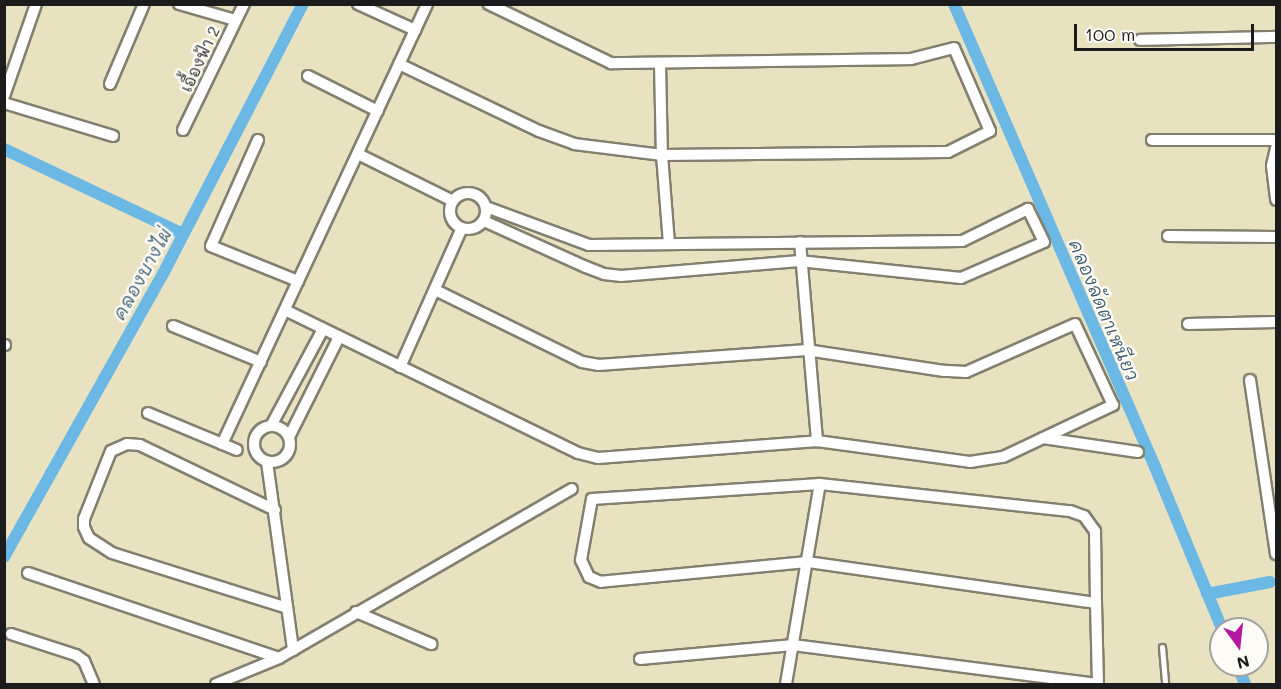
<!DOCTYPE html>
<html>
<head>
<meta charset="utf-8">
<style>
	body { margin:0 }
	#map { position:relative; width:1281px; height:689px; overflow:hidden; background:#e9e2c1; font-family:Mali,"Playpen Sans Thai",sans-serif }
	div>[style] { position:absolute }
	.canal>* { height:12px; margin:-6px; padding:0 6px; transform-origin:6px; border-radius:6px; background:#6cb8e5 }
	.roads { filter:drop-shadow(2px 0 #827f6e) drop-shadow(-2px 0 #827f6e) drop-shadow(0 2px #827f6e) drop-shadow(0 -2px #827f6e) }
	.service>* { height:5px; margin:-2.5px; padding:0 2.5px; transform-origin:2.5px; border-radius:2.5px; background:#fff }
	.minor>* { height:10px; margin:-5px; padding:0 5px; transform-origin:5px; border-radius:5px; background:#fff }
	.minor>.ring { margin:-5px; padding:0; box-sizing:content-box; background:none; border:10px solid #fff; border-radius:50% }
	span { translate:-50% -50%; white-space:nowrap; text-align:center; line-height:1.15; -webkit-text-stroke:5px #fdfcf7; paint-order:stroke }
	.street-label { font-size:16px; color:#1c1c1c }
	.water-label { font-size:18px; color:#3c5a6c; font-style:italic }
	.frame { position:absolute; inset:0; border:6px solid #1c1c1c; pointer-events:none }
	.north { position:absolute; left:1209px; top:617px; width:60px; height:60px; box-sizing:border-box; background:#fdfcf7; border:2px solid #a3a29f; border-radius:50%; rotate:165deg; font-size:16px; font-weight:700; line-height:24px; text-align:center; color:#1c1c1c }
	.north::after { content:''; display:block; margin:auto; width:21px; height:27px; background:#b5179e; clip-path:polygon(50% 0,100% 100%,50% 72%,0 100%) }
	.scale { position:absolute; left:1074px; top:24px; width:180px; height:27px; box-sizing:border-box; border:3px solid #1c1c1c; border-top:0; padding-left:8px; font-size:18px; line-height:21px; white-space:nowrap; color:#1c1c1c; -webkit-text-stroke:4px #fdfcf7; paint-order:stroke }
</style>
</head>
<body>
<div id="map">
	<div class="canal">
		<i style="left:954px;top:4px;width:505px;rotate:66.53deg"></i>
		<i style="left:1155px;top:467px;width:175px;rotate:67.5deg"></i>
		<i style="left:4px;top:149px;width:198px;rotate:25.4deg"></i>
		<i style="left:4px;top:557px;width:331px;rotate:-60.7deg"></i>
		<i style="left:166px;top:268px;width:297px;rotate:-62.6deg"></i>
		<i style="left:1207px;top:594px;width:64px;rotate:-10.8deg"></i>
		<i style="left:1237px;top:665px;width:21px;rotate:67deg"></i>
	</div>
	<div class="roads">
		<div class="service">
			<i style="left:1162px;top:647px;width:37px;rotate:85deg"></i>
		</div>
		<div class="minor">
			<i style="left:179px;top:4px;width:58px;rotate:15.9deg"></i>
			<i style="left:358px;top:4px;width:63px;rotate:24.5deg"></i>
			<i style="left:1140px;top:40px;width:136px;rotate:-1.3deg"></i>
			<i style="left:660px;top:63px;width:92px;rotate:88.8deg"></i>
			<i style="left:662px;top:155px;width:89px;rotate:85.5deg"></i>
			<i style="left:399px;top:64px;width:155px;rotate:25.6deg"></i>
			<i style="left:539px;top:131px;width:37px;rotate:20deg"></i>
			<i style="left:574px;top:144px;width:89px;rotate:7.1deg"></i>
			<i style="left:662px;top:155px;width:286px;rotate:-0.6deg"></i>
			<i style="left:948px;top:152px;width:47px;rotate:-26.6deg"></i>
			<i style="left:990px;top:131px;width:90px;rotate:-113.4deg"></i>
			<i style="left:954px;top:48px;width:44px;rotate:165.7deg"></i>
			<i style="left:911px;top:59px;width:300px;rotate:179.2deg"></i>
			<i style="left:611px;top:63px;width:136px;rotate:-154.2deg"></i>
			<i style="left:308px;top:76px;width:78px;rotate:26.6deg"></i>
			<i style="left:110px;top:84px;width:87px;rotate:-67deg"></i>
			<i style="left:4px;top:96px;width:97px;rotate:-70.8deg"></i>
			<i style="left:4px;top:103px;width:114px;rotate:16.8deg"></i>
			<i style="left:183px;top:130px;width:140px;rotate:-64.2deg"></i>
			<i style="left:258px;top:140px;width:116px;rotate:113.9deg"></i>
			<i style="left:211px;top:246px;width:94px;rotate:21.9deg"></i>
			<i style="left:1152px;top:140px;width:124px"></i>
			<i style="left:1276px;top:148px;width:18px;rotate:103deg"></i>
			<i style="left:1272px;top:166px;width:34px;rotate:83deg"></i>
			<i style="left:358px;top:154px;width:106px;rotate:26.3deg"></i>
			<i class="ring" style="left:450px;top:193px;width:26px;height:26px"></i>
			<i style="left:484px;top:221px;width:112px;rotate:24.3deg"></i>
			<i style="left:586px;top:267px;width:19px;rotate:21deg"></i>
			<i style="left:604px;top:274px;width:17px;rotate:7deg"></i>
			<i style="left:621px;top:276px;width:179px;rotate:-4.8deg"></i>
			<i style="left:799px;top:261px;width:163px;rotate:6deg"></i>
			<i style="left:961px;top:278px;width:90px;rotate:-23.4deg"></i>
			<i style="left:1044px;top:242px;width:37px;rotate:-116deg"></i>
			<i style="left:1028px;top:209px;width:73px;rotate:154.1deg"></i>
			<i style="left:962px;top:241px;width:373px;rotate:179.4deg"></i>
			<i style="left:589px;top:245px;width:110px;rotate:-159.7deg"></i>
			<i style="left:1168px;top:236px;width:108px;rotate:0.5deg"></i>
			<i style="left:800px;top:242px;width:200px;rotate:85.1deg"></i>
			<i style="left:285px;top:310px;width:326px;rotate:26deg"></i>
			<i style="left:578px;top:453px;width:21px;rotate:14deg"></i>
			<i style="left:598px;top:458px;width:220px;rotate:-4.4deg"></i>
			<i style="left:817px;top:441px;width:154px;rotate:7.8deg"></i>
			<i style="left:970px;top:462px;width:33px;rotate:-9deg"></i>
			<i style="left:1003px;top:457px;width:122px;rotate:-25.3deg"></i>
			<i style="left:1113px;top:405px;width:89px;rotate:-115.1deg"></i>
			<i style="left:1075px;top:324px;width:119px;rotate:156.2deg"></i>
			<i style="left:966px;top:372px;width:22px;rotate:-177deg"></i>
			<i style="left:944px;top:371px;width:139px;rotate:-171.3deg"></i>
			<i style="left:807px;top:350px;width:209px;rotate:175.9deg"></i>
			<i style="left:599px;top:365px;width:17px;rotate:-170deg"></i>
			<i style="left:582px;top:362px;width:164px;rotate:-153.9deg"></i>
			<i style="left:1188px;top:324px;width:88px;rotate:-1.3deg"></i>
			<i style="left:173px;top:326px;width:95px;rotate:22.2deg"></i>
			<i style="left:4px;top:345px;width:1px"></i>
			<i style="left:400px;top:367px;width:152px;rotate:-66deg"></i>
			<i style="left:1250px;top:380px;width:176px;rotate:81.5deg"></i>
			<i style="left:148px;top:413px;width:96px;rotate:22.6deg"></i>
			<i class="ring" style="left:254px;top:426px;width:26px;height:26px"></i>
			<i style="left:271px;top:426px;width:110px;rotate:-61.8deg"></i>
			<i style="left:289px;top:437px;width:112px;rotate:-63.4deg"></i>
			<i style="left:1043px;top:438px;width:96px;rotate:8.4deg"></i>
			<i style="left:222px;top:444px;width:485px;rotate:-65deg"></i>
			<i style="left:267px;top:462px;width:190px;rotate:82.1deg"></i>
			<i style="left:275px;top:510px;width:150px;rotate:-154.3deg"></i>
			<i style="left:140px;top:445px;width:13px;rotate:-176deg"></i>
			<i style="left:127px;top:444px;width:17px;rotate:156deg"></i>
			<i style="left:111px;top:451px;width:73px;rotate:111.7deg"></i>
			<i style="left:84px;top:519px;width:8px;rotate:90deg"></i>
			<i style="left:84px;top:527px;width:12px;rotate:66deg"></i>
			<i style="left:89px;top:538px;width:27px;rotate:33deg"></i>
			<i style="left:112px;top:553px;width:183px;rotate:17.4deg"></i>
			<i style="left:28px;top:573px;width:265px;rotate:18.7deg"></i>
			<i style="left:1096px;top:603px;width:292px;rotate:-171.9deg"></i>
			<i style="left:807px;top:562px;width:207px;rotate:174.5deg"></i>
			<i style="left:601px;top:582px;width:13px;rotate:-157deg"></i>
			<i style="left:589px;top:577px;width:19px;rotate:-115deg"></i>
			<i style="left:581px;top:560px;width:62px;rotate:-79.8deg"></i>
			<i style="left:592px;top:499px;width:228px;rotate:-3.8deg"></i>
			<i style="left:820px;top:484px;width:251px;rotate:6.2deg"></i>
			<i style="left:1070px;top:511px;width:15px;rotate:20deg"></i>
			<i style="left:1084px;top:516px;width:19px;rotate:54deg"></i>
			<i style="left:1095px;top:531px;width:72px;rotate:89.2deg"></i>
			<i style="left:1096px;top:603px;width:81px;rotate:88.6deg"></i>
			<i style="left:356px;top:612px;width:82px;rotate:23.1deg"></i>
			<i style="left:11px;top:634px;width:68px;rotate:17.9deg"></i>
			<i style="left:76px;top:655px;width:10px;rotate:37deg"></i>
			<i style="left:84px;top:661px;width:25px;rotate:67deg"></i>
			<i style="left:640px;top:659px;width:154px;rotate:-5.2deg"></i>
			<i style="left:793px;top:645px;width:307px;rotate:7.3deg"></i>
			<i style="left:216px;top:684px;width:68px;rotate:-22.4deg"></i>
			<i style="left:279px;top:658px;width:338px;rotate:-30deg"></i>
			<i style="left:786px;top:684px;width:203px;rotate:-80.4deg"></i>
		</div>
	</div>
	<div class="street-label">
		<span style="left:200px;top:59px;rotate:-65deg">เอื้องฟ้า 2</span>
	</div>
	<div class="water-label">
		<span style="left:142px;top:274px;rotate:-61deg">คลองบางไผ่</span>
		<span style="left:1104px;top:310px;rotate:67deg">คลองลัดตาเหนียว</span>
	</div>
	<div class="frame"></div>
	<div class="north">N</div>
	<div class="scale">100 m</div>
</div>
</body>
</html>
